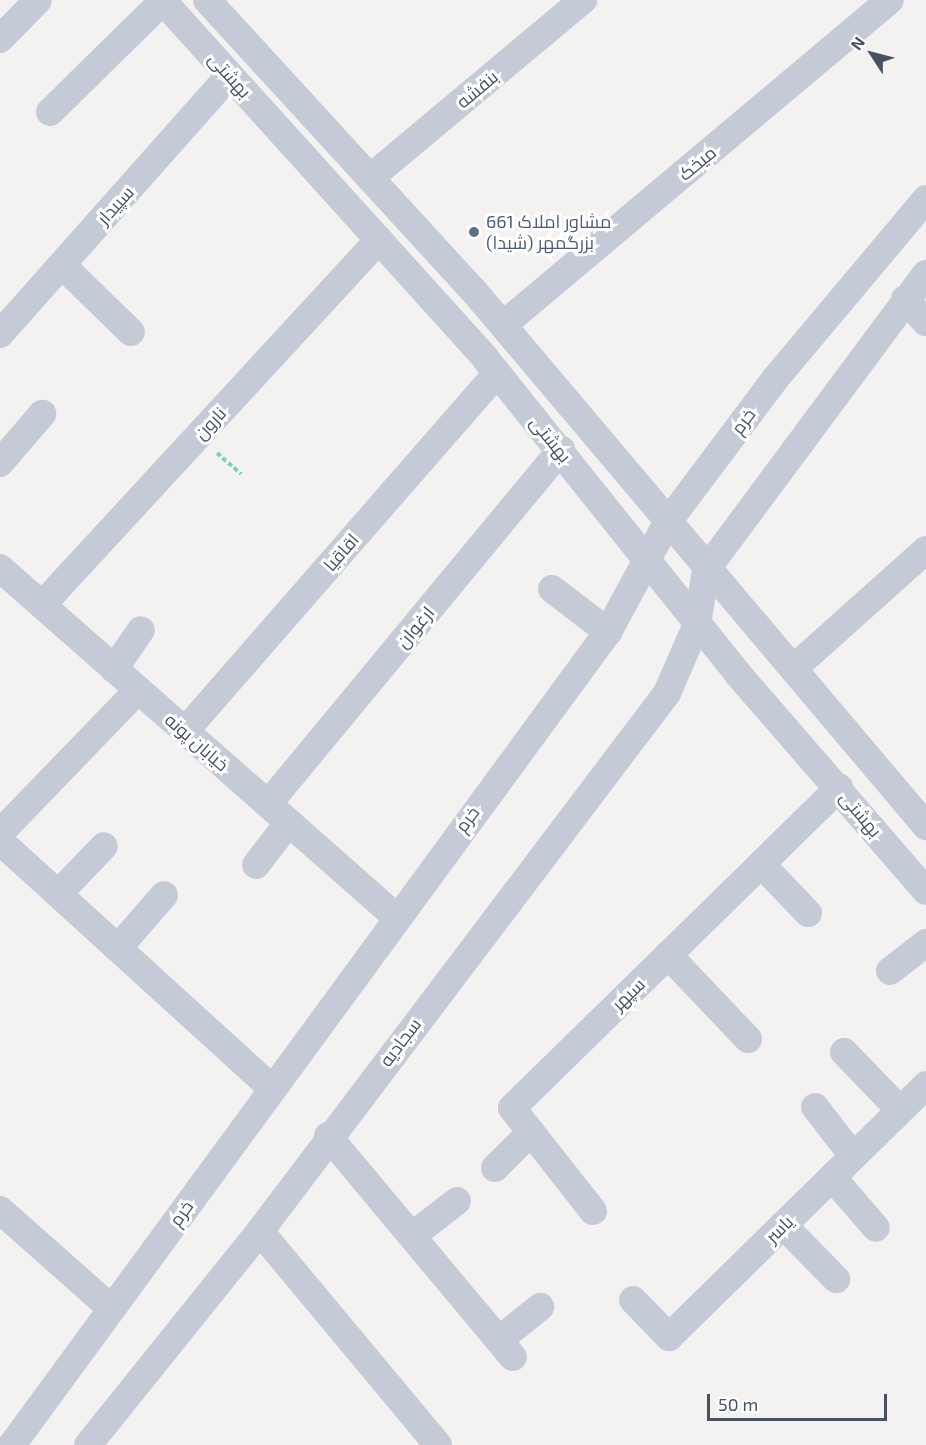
<!DOCTYPE html>
<html>
<head>
<meta charset="utf-8">
<style>
	body { margin:0 }
	#map { position:relative; width:926px; height:1445px; overflow:hidden; background:#f4f1f1; font-family:"Exo 2",Cairo,sans-serif }
	div>[style] { position:absolute }
	.path>* { height:4px; margin-top:-2px; transform-origin:0; background:repeating-linear-gradient(90deg,#70d7b4 0 4.5px,transparent 0 7.5px) }
	.minor>* { height:28px; margin:-14px; padding:0 14px; transform-origin:14px; border-radius:14px; background:#c4cbd7 }
	.dots>* { width:16px; height:16px; translate:-50% -50%; box-sizing:border-box; border:3px solid #fff; border-radius:50% }
	span { translate:-50% -50%; white-space:nowrap; text-align:center; line-height:1.15; -webkit-text-stroke:6px #fff; paint-order:stroke }
	.street-label { font-size:18px; color:#475161 }
	.service-label { font-size:18px; color:#4e5e75 }
	.left { translate:0 -50%; text-align:left }
	.north { position:absolute; left:842px; top:24px; width:60px; height:60px; -webkit-text-stroke:4px #fff; paint-order:stroke; rotate:306deg; font-size:16px; font-weight:700; line-height:24px; text-align:center; color:#475161 }
	.north::after { content:''; display:block; margin:auto; width:21px; height:27px; background:#475161; clip-path:polygon(50% 0,100% 100%,50% 72%,0 100%) }
	.scale { position:absolute; left:707px; top:1394px; width:180px; height:27px; box-sizing:border-box; border:3px solid #475161; border-top:0; padding-left:8px; font-size:18px; line-height:21px; white-space:nowrap; color:#475161; -webkit-text-stroke:4px #fff; paint-order:stroke }
</style>
</head>
<body>
<div id="map">
	<div class="path">
		<i style="left:217px;top:453px;width:32px;rotate:41deg"></i>
	</div>
	<div class="minor">
		<i style="left:162px;top:0;width:482px;rotate:47.9deg"></i>
		<i style="left:485px;top:358px;width:405px;rotate:51.3deg"></i>
		<i style="left:738px;top:674px;width:287px;rotate:49.1deg"></i>
		<i style="left:207px;top:0;width:394px;rotate:47.5deg"></i>
		<i style="left:473px;top:290px;width:702px;rotate:49.8deg"></i>
		<i style="left:0;top:39px;width:54px;rotate:-45.7deg"></i>
		<i style="left:50px;top:112px;width:158px;rotate:-44.5deg"></i>
		<i style="left:370px;top:178px;width:278px;rotate:-39.9deg"></i>
		<i style="left:62px;top:265px;width:96px;rotate:44.2deg"></i>
		<i style="left:905px;top:299px;width:31px;rotate:48deg"></i>
		<i style="left:503px;top:325px;width:505px;rotate:-40.02deg"></i>
		<i style="left:0;top:334px;width:346px;rotate:-48.4deg"></i>
		<i style="left:0;top:463px;width:65px;rotate:-49.4deg"></i>
		<i style="left:0;top:568px;width:526px;rotate:41.38deg"></i>
		<i style="left:552px;top:589px;width:71px;rotate:37.5deg"></i>
		<i style="left:42px;top:605px;width:497px;rotate:-47.3deg"></i>
		<i style="left:794px;top:668px;width:177px;rotate:-41.8deg"></i>
		<i style="left:114px;top:669px;width:47px;rotate:-55.3deg"></i>
		<i style="left:185px;top:731px;width:475px;rotate:-48.9deg"></i>
		<i style="left:268px;top:804px;width:460px;rotate:-50.4deg"></i>
		<i style="left:0;top:833px;width:199px;rotate:-46deg"></i>
		<i style="left:0;top:841px;width:367px;rotate:42.3deg"></i>
		<i style="left:761px;top:864px;width:68px;rotate:46.2deg"></i>
		<i style="left:256px;top:865px;width:54px;rotate:-52.5deg"></i>
		<i style="left:58px;top:894px;width:66px;rotate:-46.2deg"></i>
		<i style="left:118px;top:948px;width:70px;rotate:-49deg"></i>
		<i style="left:668px;top:955px;width:116px;rotate:46.4deg"></i>
		<i style="left:890px;top:971px;width:46px;rotate:-37.9deg"></i>
		<i style="left:844px;top:1052px;width:81px;rotate:46deg"></i>
		<i style="left:815px;top:1107px;width:62px;rotate:52.2deg"></i>
		<i style="left:328px;top:1136px;width:288px;rotate:50.1deg"></i>
		<i style="left:495px;top:1168px;width:51px;rotate:-45deg"></i>
		<i style="left:832px;top:1177px;width:67px;rotate:49.2deg"></i>
		<i style="left:0;top:1210px;width:149px;rotate:41.5deg"></i>
		<i style="left:593px;top:1211px;width:131px;rotate:-128.2deg"></i>
		<i style="left:512px;top:1108px;width:458px;rotate:-44.4deg"></i>
		<i style="left:783px;top:1225px;width:76px;rotate:45.5deg"></i>
		<i style="left:412px;top:1236px;width:57px;rotate:-37.9deg"></i>
		<i style="left:633px;top:1300px;width:52px;rotate:45.8deg"></i>
		<i style="left:669px;top:1337px;width:360px;rotate:-44.4deg"></i>
		<i style="left:499px;top:1340px;width:53px;rotate:-38.8deg"></i>
		<i style="left:12px;top:1445px;width:1008px;rotate:-53.76deg"></i>
		<i style="left:608px;top:632px;width:124px;rotate:-61.6deg"></i>
		<i style="left:667px;top:523px;width:180px;rotate:-53.1deg"></i>
		<i style="left:775px;top:379px;width:235px;rotate:-50deg"></i>
		<i style="left:88px;top:1445px;width:275px;rotate:-51.2deg"></i>
		<i style="left:438px;top:1445px;width:278px;rotate:-129.8deg"></i>
		<i style="left:260px;top:1231px;width:675px;rotate:-52.89deg"></i>
		<i style="left:667px;top:693px;width:75px;rotate:-66.5deg"></i>
		<i style="left:697px;top:624px;width:55px;rotate:-80.5deg"></i>
		<i style="left:706px;top:570px;width:369px;rotate:-53.4deg"></i>
	</div>
	<div class="dots">
		<i style="left:474px;top:232px;background:#5c6f8a"></i>
	</div>
	<div class="street-label">
		<span style="left:230px;top:75px;rotate:48deg">بهشتی</span>
		<span style="left:477px;top:89px;rotate:-40deg">بنفشه</span>
		<span style="left:697px;top:163px;rotate:-40deg">میخک</span>
		<span style="left:115px;top:205px;rotate:-48deg">سپیدار</span>
		<span style="left:743px;top:421px;rotate:-53deg">خرم</span>
		<span style="left:210px;top:423px;rotate:-47deg">نارون</span>
		<span style="left:551px;top:439px;rotate:51deg">بهشتی</span>
		<span style="left:341px;top:552px;rotate:-49deg">اقاقیا</span>
		<span style="left:415px;top:627px;rotate:-50deg">ارغوان</span>
		<span style="left:197px;top:742px;rotate:41deg">خیابان پونه</span>
		<span style="left:861px;top:814px;rotate:50deg">بهشتی</span>
		<span style="left:467px;top:819px;rotate:-53deg">خرم</span>
		<span style="left:628px;top:994px;rotate:-44deg">سپهر</span>
		<span style="left:400px;top:1042px;rotate:-53deg">سجادیه</span>
		<span style="left:181px;top:1213px;rotate:-54deg">خرم</span>
		<span style="left:779px;top:1229px;rotate:-45deg">یاسر</span>
	</div>
	<div class="service-label">
		<span class="left" style="left:486px;top:232px">مشاور املاک 661<br>بزرگمهر (شیدا)</span>
	</div>
	<div class="north">N</div>
	<div class="scale">50 m</div>
</div>
</body>
</html>
